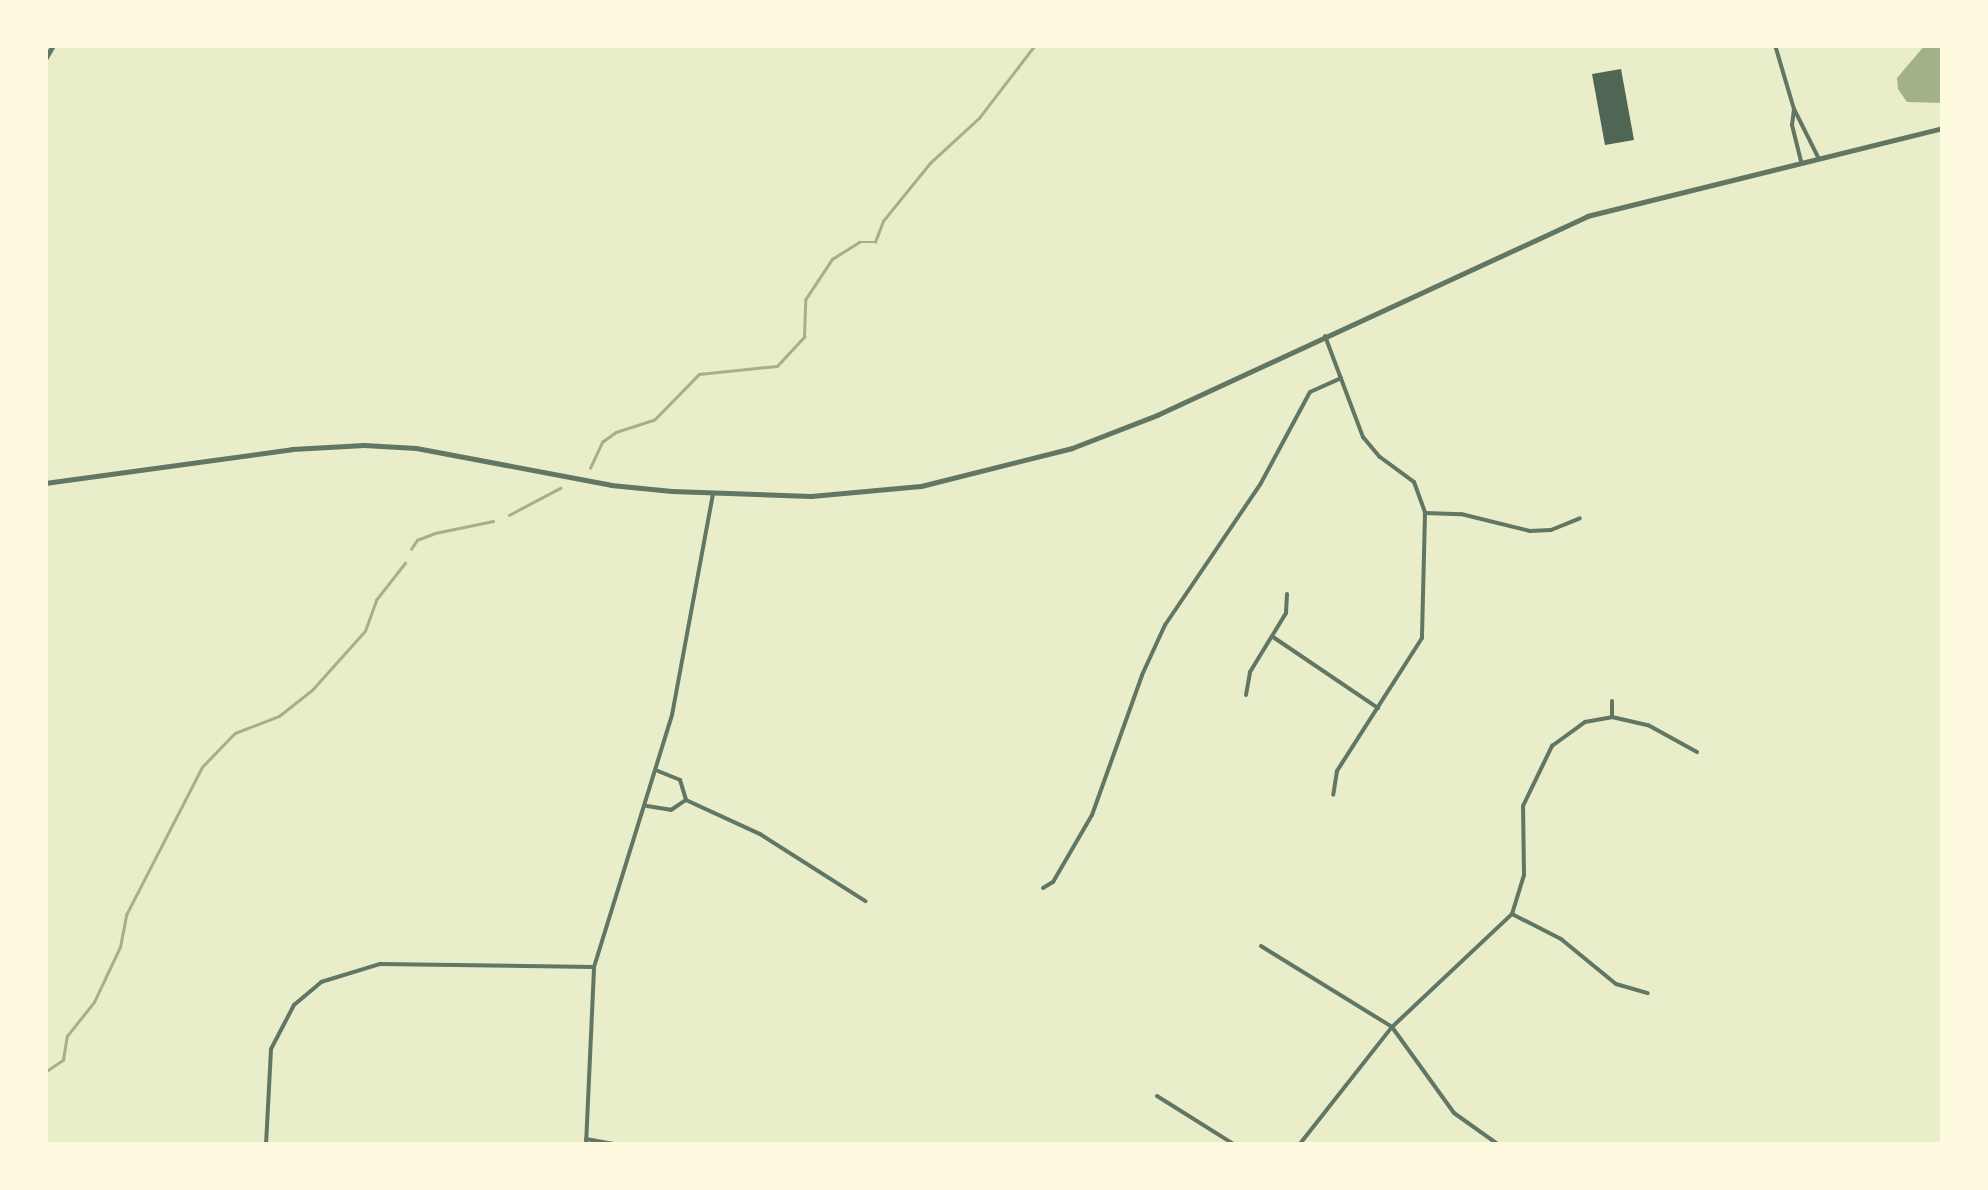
<!DOCTYPE html>
<html>
<head>
<meta charset="utf-8">
<style>
	body { margin:0 }
	#map { position:relative; width:1988px; height:1190px; overflow:hidden; background:#e9edc9; font-family:Georgia,serif }
	div>[style] { position:absolute }
	.water>* { inset:0; background:#a3b18a }
	.stream>* { height:2.5px; margin:-1.25px; padding:0 1.25px; transform-origin:1.25px; border-radius:1.25px; background:#a3b18a }
	.building>* { inset:0; background:#4f6655 }
	.minor>* { height:4px; margin:-2px; padding:0 2px; transform-origin:2px; border-radius:2px; background:#617663 }
	.tertiary>* { height:5px; margin:-2.5px; padding:0 2.5px; transform-origin:2.5px; border-radius:2.5px; background:#617663 }
	span { translate:-50% -50%; white-space:nowrap; text-align:center; line-height:1.15; -webkit-text-stroke:8px #fefae0; paint-order:stroke }
	.frame { position:absolute; inset:0; border:48px solid #fefae0; pointer-events:none }
</style>
</head>
<body>
<div id="map">
	<div class="water">
		<i style="clip-path:polygon(1925px 45px,1943px 45px,1942px 103px,1907px 102px,1898px 89px,1897px 78px)"></i>
	</div>
	<div class="stream">
		<i style="left:590px;top:468px;width:29px;rotate:-65deg"></i>
		<i style="left:602px;top:442px;width:17px;rotate:-36deg"></i>
		<i style="left:616px;top:432px;width:40px;rotate:-18deg"></i>
		<i style="left:654px;top:420px;width:64px;rotate:-45.6deg"></i>
		<i style="left:699px;top:374px;width:78px;rotate:-5.9deg"></i>
		<i style="left:777px;top:366px;width:40px;rotate:-47deg"></i>
		<i style="left:804px;top:337px;width:37px;rotate:-88deg"></i>
		<i style="left:805px;top:300px;width:49px;rotate:-56.6deg"></i>
		<i style="left:832px;top:259px;width:32px;rotate:-32deg"></i>
		<i style="left:859px;top:242px;width:16px"></i>
		<i style="left:875px;top:242px;width:22px;rotate:-69deg"></i>
		<i style="left:883px;top:221px;width:75px;rotate:-51deg"></i>
		<i style="left:930px;top:163px;width:67px;rotate:-42.6deg"></i>
		<i style="left:979px;top:118px;width:92px;rotate:-52.5deg"></i>
		<i style="left:509px;top:515px;width:58px;rotate:-27.9deg"></i>
		<i style="left:411px;top:549px;width:11px;rotate:-56deg"></i>
		<i style="left:417px;top:540px;width:19px;rotate:-21deg"></i>
		<i style="left:435px;top:533px;width:59px;rotate:-11.7deg"></i>
		<i style="left:45px;top:1072px;width:22px;rotate:-34deg"></i>
		<i style="left:63px;top:1060px;width:24px;rotate:-81deg"></i>
		<i style="left:67px;top:1036px;width:43px;rotate:-51.5deg"></i>
		<i style="left:94px;top:1002px;width:61px;rotate:-64.7deg"></i>
		<i style="left:120px;top:947px;width:33px;rotate:-79deg"></i>
		<i style="left:126px;top:915px;width:166px;rotate:-62.8deg"></i>
		<i style="left:202px;top:767px;width:47px;rotate:-45.9deg"></i>
		<i style="left:235px;top:733px;width:47px;rotate:-21.1deg"></i>
		<i style="left:279px;top:716px;width:42px;rotate:-38.2deg"></i>
		<i style="left:312px;top:690px;width:79px;rotate:-48.1deg"></i>
		<i style="left:365px;top:631px;width:33px;rotate:-70deg"></i>
		<i style="left:376px;top:600px;width:47px;rotate:-51.9deg"></i>
	</div>
	<div class="building">
		<i style="clip-path:polygon(1621px 69px,1634px 140px,1605px 145px,1592px 74px)"></i>
	</div>
	<div class="minor">
		<i style="left:1775px;top:45px;width:67px;rotate:73.5deg"></i>
		<i style="left:1794px;top:109px;width:16px;rotate:97deg"></i>
		<i style="left:1792px;top:125px;width:37px;rotate:76deg"></i>
		<i style="left:1794px;top:109px;width:54px;rotate:63.4deg"></i>
		<i style="left:1325px;top:336px;width:108px;rotate:69.4deg"></i>
		<i style="left:1363px;top:437px;width:26px;rotate:50deg"></i>
		<i style="left:1380px;top:457px;width:42px;rotate:36.3deg"></i>
		<i style="left:1414px;top:482px;width:33px;rotate:70deg"></i>
		<i style="left:1425px;top:513px;width:125px;rotate:91.4deg"></i>
		<i style="left:1422px;top:638px;width:158px;rotate:122.6deg"></i>
		<i style="left:1337px;top:771px;width:24px;rotate:99deg"></i>
		<i style="left:1425px;top:513px;width:36px;rotate:2deg"></i>
		<i style="left:1461px;top:514px;width:71px;rotate:13.8deg"></i>
		<i style="left:1530px;top:531px;width:21px;rotate:-3deg"></i>
		<i style="left:1551px;top:530px;width:31px;rotate:-22deg"></i>
		<i style="left:1273px;top:637px;width:127px;rotate:34.1deg"></i>
		<i style="left:1246px;top:695px;width:23px;rotate:-80deg"></i>
		<i style="left:1250px;top:672px;width:69px;rotate:-58.6deg"></i>
		<i style="left:1286px;top:613px;width:19px;rotate:-87deg"></i>
		<i style="left:1612px;top:701px;width:15px;rotate:90deg"></i>
		<i style="left:658px;top:771px;width:24px;rotate:22deg"></i>
		<i style="left:680px;top:780px;width:21px;rotate:73deg"></i>
		<i style="left:686px;top:800px;width:81px;rotate:24.7deg"></i>
		<i style="left:760px;top:834px;width:125px;rotate:32.5deg"></i>
		<i style="left:647px;top:806px;width:24px;rotate:9deg"></i>
		<i style="left:671px;top:810px;width:18px;rotate:-34deg"></i>
		<i style="left:1043px;top:888px;width:12px;rotate:-31deg"></i>
		<i style="left:1053px;top:882px;width:78px;rotate:-59.8deg"></i>
		<i style="left:1092px;top:815px;width:149px;rotate:-70.3deg"></i>
		<i style="left:1142px;top:675px;width:55px;rotate:-65.3deg"></i>
		<i style="left:1165px;top:625px;width:171px;rotate:-55.9deg"></i>
		<i style="left:1261px;top:483px;width:103px;rotate:-61.7deg"></i>
		<i style="left:1310px;top:392px;width:34px;rotate:-24deg"></i>
		<i style="left:1512px;top:914px;width:55px;rotate:27deg"></i>
		<i style="left:1561px;top:939px;width:71px;rotate:39.3deg"></i>
		<i style="left:1616px;top:984px;width:33px;rotate:16deg"></i>
		<i style="left:1261px;top:946px;width:154px;rotate:31.7deg"></i>
		<i style="left:1392px;top:1027px;width:106px;rotate:54.2deg"></i>
		<i style="left:1454px;top:1113px;width:55px;rotate:35.4deg"></i>
		<i style="left:1157px;top:1096px;width:92px;rotate:32.1deg"></i>
		<i style="left:586px;top:1139px;width:34px;rotate:10deg"></i>
		<i style="left:266px;top:1145px;width:96px;rotate:-87deg"></i>
		<i style="left:271px;top:1049px;width:50px;rotate:-62.4deg"></i>
		<i style="left:294px;top:1005px;width:35px;rotate:-40deg"></i>
		<i style="left:321px;top:982px;width:62px;rotate:-17deg"></i>
		<i style="left:380px;top:964px;width:214px;rotate:0.8deg"></i>
		<i style="left:586px;top:1145px;width:178px;rotate:-87.4deg"></i>
		<i style="left:594px;top:967px;width:264px;rotate:-72.8deg"></i>
		<i style="left:672px;top:715px;width:225px;rotate:-79.5deg"></i>
		<i style="left:1299px;top:1145px;width:150px;rotate:-51.8deg"></i>
		<i style="left:1392px;top:1027px;width:165px;rotate:-43.3deg"></i>
		<i style="left:1512px;top:914px;width:41px;rotate:-72.9deg"></i>
		<i style="left:1524px;top:875px;width:69px;rotate:-90.8deg"></i>
		<i style="left:1523px;top:806px;width:67px;rotate:-64.2deg"></i>
		<i style="left:1552px;top:746px;width:41px;rotate:-36deg"></i>
		<i style="left:1585px;top:722px;width:27px;rotate:-10deg"></i>
		<i style="left:1612px;top:717px;width:37px;rotate:13deg"></i>
		<i style="left:1648px;top:725px;width:56px;rotate:28.9deg"></i>
	</div>
	<div class="tertiary">
		<i style="left:45px;top:59px;width:16px;rotate:-60deg"></i>
		<i style="left:45px;top:483px;width:249px;rotate:-7.8deg"></i>
		<i style="left:292px;top:449px;width:72px;rotate:-3.2deg"></i>
		<i style="left:364px;top:445px;width:52px;rotate:3.3deg"></i>
		<i style="left:416px;top:448px;width:198px;rotate:10.7deg"></i>
		<i style="left:611px;top:485px;width:61px;rotate:5.6deg"></i>
		<i style="left:672px;top:491px;width:139px;rotate:2.1deg"></i>
		<i style="left:811px;top:496px;width:110px;rotate:-5.2deg"></i>
		<i style="left:921px;top:486px;width:156px;rotate:-14.1deg"></i>
		<i style="left:1072px;top:448px;width:91px;rotate:-21.2deg"></i>
		<i style="left:1157px;top:415px;width:474px;rotate:-24.8deg"></i>
		<i style="left:1587px;top:216px;width:367px;rotate:-13.9deg"></i>
	</div>
	<div class="frame"></div>
</div>
</body>
</html>
